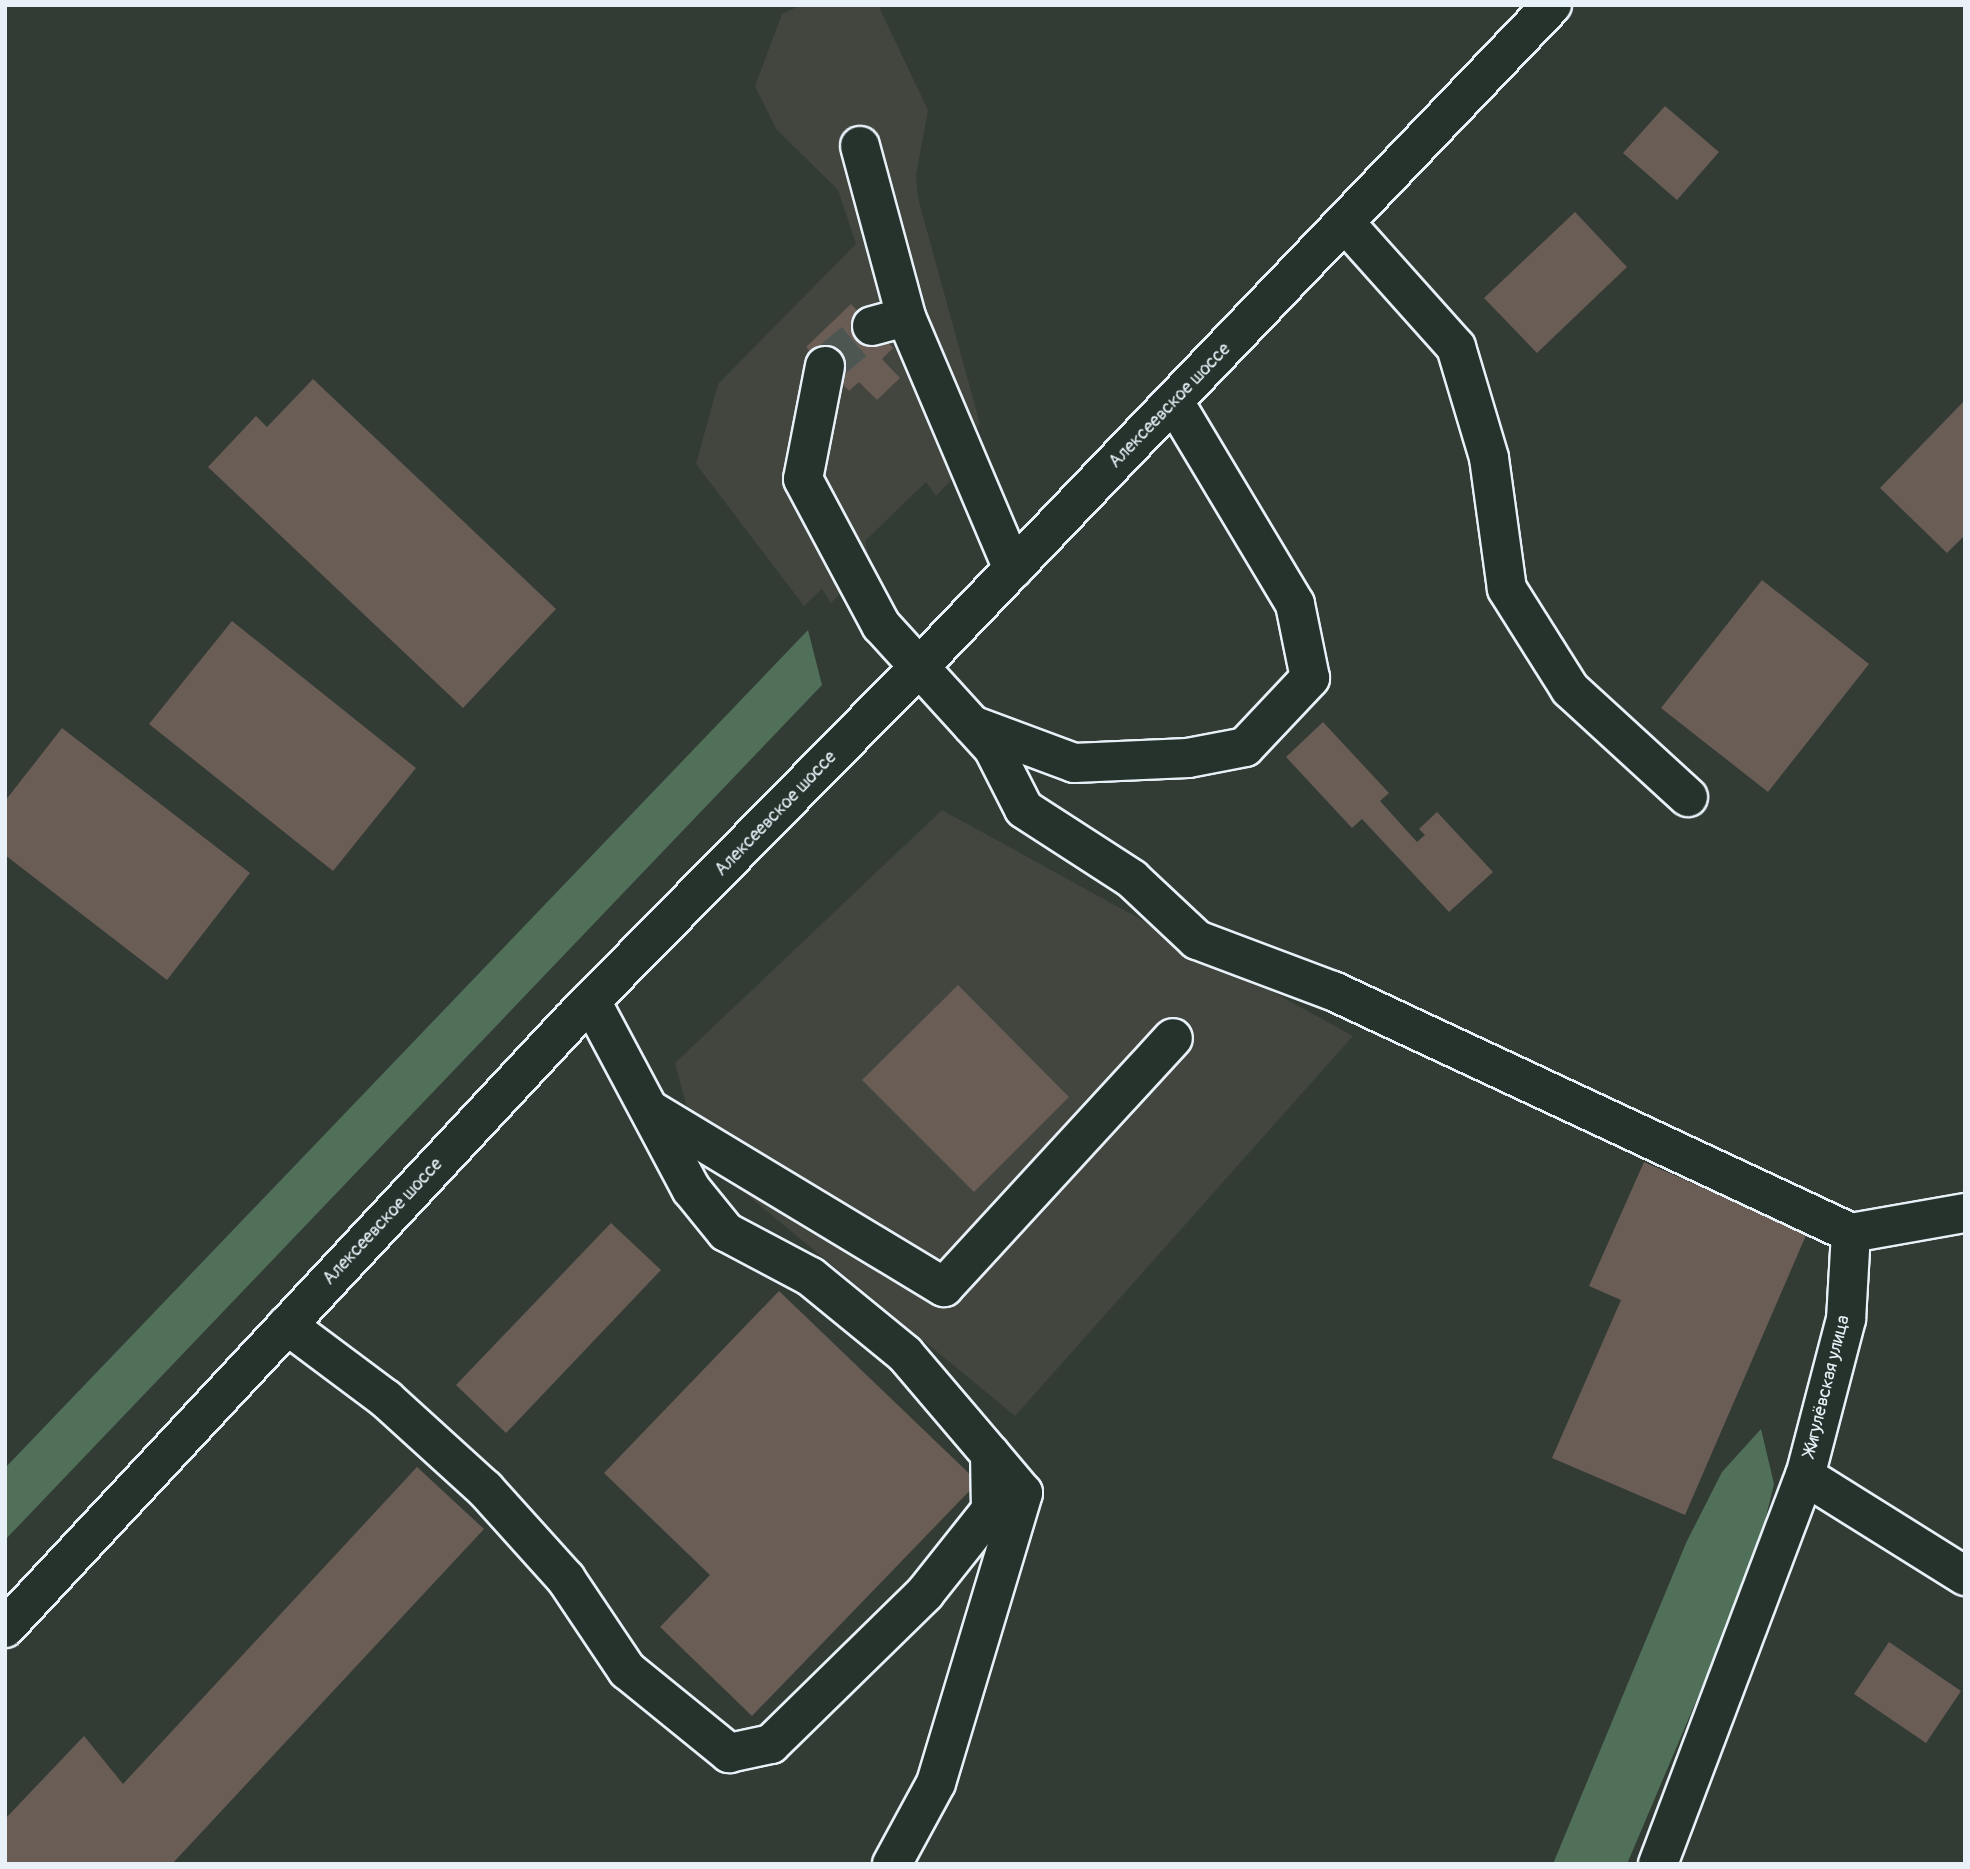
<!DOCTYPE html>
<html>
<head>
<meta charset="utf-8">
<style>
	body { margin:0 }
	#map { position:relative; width:1970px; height:1869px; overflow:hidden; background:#333b35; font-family:Pangolin,sans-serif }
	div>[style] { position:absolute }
	.built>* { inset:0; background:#43453f }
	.green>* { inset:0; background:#50705a }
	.building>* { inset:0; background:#695d56 }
	.minor-tunnel>* { height:38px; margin-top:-19px; transform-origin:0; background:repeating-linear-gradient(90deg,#4e5652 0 38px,transparent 0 57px) }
	.roads { filter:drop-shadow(2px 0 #e8f1f8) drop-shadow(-2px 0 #e8f1f8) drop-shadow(0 2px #e8f1f8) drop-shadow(0 -2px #e8f1f8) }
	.minor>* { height:38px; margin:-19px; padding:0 19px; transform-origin:19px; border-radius:19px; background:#26332d }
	span { translate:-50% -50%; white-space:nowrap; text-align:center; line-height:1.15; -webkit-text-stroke:5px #26332d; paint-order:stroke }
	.street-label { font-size:18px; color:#e8f1f8 }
	.frame { position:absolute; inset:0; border:7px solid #e8f1f8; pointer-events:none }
</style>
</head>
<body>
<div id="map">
	<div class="built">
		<i style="clip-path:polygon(801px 5px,878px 5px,928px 110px,916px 175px,918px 198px,980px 424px,974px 433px,979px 451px,936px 496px,926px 482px,865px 541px,870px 562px,831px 603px,822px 589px,804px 606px,696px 464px,718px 384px,856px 244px,838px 190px,776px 129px,755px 86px,782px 14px)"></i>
		<i style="clip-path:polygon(942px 810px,1353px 1036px,1015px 1416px,700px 1156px,675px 1063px)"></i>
	</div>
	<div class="green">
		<i style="clip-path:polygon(808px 630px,822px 685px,5px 1540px,5px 1468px)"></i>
		<i style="clip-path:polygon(1761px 1429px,1774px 1484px,1755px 1562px,1627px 1864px,1553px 1864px,1686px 1543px,1722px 1472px)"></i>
	</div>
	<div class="building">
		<i style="clip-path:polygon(1665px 106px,1719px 152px,1677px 200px,1623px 153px)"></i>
		<i style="clip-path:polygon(1575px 212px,1627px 267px,1537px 353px,1484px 298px)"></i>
		<i style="clip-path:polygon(851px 304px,893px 348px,882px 359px,900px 378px,877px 400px,859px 382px,849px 391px,806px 347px)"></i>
		<i style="clip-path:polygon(313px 379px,556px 609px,463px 708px,208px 467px,256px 416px,267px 427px)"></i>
		<i style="clip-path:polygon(1965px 400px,1965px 535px,1947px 553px,1880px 488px)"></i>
		<i style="clip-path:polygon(1762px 580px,1869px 664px,1768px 792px,1661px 708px)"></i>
		<i style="clip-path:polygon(232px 621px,416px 768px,333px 871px,149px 724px)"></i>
		<i style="clip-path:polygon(1323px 722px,1389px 793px,1380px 801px,1417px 842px,1425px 835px,1419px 829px,1437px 812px,1493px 872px,1449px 912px,1362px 819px,1352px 828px,1286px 757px)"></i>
		<i style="clip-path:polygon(62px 728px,250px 873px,167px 980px,5px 855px,5px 801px)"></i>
		<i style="clip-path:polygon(958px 985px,1069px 1097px,974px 1192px,862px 1080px)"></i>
		<i style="clip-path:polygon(1644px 1162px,1807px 1233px,1685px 1515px,1552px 1458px,1621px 1300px,1589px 1286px)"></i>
		<i style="clip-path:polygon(611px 1223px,661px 1270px,506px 1433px,456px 1385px)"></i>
		<i style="clip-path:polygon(779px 1291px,978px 1482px,752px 1716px,660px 1627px,710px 1575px,604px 1473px)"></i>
		<i style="clip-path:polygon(417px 1467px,484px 1529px,172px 1864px,5px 1864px,5px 1819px,84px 1736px,123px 1784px)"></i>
		<i style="clip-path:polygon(1889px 1642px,1961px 1691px,1926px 1743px,1854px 1694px)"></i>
	</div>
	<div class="minor-tunnel">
		<i style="left:825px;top:366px;width:62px;rotate:-40.4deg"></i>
	</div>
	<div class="roads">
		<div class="minor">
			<i style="left:860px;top:146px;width:177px;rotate:74.9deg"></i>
			<i style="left:906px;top:317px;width:274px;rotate:67deg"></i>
			<i style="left:1346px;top:224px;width:165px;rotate:48.2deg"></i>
			<i style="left:1456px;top:347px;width:116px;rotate:73.4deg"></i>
			<i style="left:1489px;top:458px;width:132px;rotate:82.2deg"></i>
			<i style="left:1507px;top:589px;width:118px;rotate:57.8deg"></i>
			<i style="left:1570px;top:689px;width:160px;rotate:42.5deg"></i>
			<i style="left:872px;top:326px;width:35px;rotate:-15deg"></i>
			<i style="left:825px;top:366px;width:115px;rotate:101deg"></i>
			<i style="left:803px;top:479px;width:166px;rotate:61.9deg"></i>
			<i style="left:881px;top:625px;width:166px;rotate:47.7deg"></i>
			<i style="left:993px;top:748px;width:68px;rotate:63.1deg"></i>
			<i style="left:1024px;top:809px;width:129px;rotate:32.9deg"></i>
			<i style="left:1132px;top:879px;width:89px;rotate:43.2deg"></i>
			<i style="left:1197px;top:940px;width:145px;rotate:20.6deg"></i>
			<i style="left:1333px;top:991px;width:572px;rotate:25.04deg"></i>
			<i style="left:1851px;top:1233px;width:116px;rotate:-10deg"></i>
			<i style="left:972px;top:725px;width:109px;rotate:20.4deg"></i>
			<i style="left:1074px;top:763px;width:114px;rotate:-2.5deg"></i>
			<i style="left:1188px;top:758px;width:58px;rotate:-10.9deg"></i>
			<i style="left:1245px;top:747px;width:95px;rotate:-46.7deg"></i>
			<i style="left:1310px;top:678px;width:76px;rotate:-101.5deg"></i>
			<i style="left:1295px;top:604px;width:235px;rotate:-120.9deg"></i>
			<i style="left:652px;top:1111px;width:341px;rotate:31.1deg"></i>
			<i style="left:944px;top:1287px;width:338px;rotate:-47.4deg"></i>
			<i style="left:1851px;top:1233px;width:86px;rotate:93.3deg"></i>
			<i style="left:1846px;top:1319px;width:162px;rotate:104.6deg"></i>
			<i style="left:1805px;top:1476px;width:189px;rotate:32deg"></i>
			<i style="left:287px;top:1325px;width:124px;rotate:36.8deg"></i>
			<i style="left:386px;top:1399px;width:134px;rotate:42.3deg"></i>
			<i style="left:485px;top:1489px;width:121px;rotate:48deg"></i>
			<i style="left:566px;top:1579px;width:110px;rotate:56.2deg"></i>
			<i style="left:627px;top:1670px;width:132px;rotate:39.1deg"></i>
			<i style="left:729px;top:1753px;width:43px;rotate:-12.1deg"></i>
			<i style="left:771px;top:1744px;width:216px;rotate:-44.4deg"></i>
			<i style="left:925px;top:1593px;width:106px;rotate:-51.5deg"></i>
			<i style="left:991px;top:1510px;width:56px;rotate:-91deg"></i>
			<i style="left:990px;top:1454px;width:131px;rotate:-130.4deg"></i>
			<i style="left:905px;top:1354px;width:122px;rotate:-140.7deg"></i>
			<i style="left:811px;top:1277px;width:96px;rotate:-152.1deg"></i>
			<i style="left:726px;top:1232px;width:55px;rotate:-129.1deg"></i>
			<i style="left:691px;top:1189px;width:213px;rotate:-118deg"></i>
			<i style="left:5px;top:1628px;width:829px;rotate:-47.01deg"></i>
			<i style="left:570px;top:1022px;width:501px;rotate:-45.49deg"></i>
			<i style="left:921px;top:665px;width:913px;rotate:-46.29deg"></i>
			<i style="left:892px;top:1864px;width:92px;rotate:-61.5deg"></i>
			<i style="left:936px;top:1783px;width:303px;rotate:-73.3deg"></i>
			<i style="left:1023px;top:1493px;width:51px;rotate:-130.2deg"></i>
			<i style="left:1658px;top:1864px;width:415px;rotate:-69.3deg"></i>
		</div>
	</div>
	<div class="street-label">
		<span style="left:1170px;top:406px;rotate:-46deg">Алексеевское шоссе</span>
		<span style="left:776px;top:814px;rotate:-46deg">Алексеевское шоссе</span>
		<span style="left:383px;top:1222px;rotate:-47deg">Алексеевское шоссе</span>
		<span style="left:1827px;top:1386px;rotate:-76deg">Жигулёвская улица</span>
	</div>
	<div class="frame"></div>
</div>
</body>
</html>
